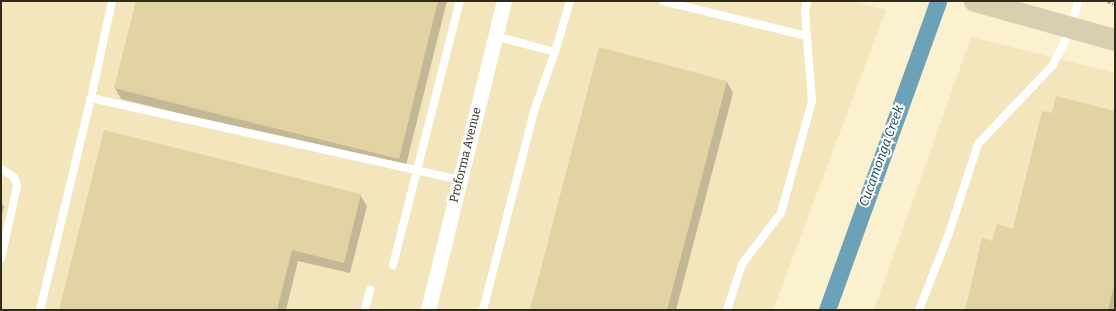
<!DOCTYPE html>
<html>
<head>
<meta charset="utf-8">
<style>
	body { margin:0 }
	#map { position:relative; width:1116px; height:311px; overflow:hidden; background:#fcf1ce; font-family:Bitter,serif }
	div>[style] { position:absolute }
	.built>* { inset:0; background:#f3e6bc }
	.shadow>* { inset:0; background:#0003 }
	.canal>* { height:17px; margin:-8.5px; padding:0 8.5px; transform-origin:8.5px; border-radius:8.5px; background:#6ca2b8 }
	.building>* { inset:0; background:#e1d3a2 }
	.path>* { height:2.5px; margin-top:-1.25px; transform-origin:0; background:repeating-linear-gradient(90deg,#a69e84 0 3px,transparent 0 5px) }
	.lane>* { height:8px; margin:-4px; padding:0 4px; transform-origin:4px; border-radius:4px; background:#fff }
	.street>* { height:15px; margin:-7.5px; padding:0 7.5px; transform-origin:7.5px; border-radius:7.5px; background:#fff }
	.secondary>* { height:22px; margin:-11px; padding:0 11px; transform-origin:11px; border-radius:11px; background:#d8cfb0 }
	span { translate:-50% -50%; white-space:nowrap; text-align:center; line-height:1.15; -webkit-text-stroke:4px #fefefe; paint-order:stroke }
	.street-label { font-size:12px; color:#2e2a1c }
	.water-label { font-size:13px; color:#083b4b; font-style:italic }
	.frame { position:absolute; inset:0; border:2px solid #2e2a1c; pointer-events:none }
</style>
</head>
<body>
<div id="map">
	<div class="built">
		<i style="clip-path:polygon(1px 1px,852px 1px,886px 10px,773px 310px,1px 310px)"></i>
		<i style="clip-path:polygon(971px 37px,1115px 73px,1115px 310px,874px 310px)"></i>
	</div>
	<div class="shadow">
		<i style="clip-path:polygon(137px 1px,447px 1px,405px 169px,121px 99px,115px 88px)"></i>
		<i style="clip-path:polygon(727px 82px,733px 93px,676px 310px,531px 310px)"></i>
		<i style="clip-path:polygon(1115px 112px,1115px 310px,966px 310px,993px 242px,1014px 230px,1052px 114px)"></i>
		<i style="clip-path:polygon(360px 195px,367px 206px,350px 273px,298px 261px,286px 310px,61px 310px)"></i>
		<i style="clip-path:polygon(1px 201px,4px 207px,1px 219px)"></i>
	</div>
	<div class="canal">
		<i style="left:827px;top:310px;width:328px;rotate:-70.2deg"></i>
	</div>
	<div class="building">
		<i style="clip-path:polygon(136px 1px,438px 1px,399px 159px,114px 88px)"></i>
		<i style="clip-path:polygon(599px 47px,727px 81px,667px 310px,530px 310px)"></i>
		<i style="clip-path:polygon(1056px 96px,1115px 111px,1115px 282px,1108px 310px,965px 310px,982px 238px,992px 241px,997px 224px,1013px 229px,1042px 111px,1052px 113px)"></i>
		<i style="clip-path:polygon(104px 130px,361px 194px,344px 263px,292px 250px,277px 310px,59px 310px)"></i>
	</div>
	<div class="path">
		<i style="left:1108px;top:1px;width:6px;rotate:31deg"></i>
	</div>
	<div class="lane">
		<i style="left:112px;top:1px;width:99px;rotate:102.2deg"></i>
		<i style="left:91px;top:98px;width:378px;rotate:12.5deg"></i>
		<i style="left:663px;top:1px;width:148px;rotate:13.7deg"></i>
		<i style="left:555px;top:52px;width:53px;rotate:-73.6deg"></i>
		<i style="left:1px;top:169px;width:15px;rotate:32deg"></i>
		<i style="left:14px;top:177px;width:9px;rotate:72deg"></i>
		<i style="left:17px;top:186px;width:74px;rotate:102.5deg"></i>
		<i style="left:393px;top:265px;width:272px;rotate:-75.8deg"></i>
		<i style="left:40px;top:310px;width:218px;rotate:-76.5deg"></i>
		<i style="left:365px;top:310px;width:21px;rotate:-76deg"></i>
		<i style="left:483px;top:310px;width:205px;rotate:-75.6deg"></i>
		<i style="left:534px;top:111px;width:63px;rotate:-70.4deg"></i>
		<i style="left:555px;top:52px;width:62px;rotate:-165.1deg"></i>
		<i style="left:727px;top:310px;width:48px;rotate:-71.9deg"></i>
		<i style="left:742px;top:264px;width:64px;rotate:-52.6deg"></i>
		<i style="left:781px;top:213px;width:116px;rotate:-74.5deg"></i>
		<i style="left:812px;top:101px;width:88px;rotate:-94.5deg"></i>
		<i style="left:805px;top:13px;width:12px;rotate:-81deg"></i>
		<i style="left:919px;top:310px;width:79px;rotate:-68.6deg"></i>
		<i style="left:948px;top:236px;width:97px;rotate:-71.9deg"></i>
		<i style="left:978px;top:144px;width:109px;rotate:-46.5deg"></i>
		<i style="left:1053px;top:65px;width:41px;rotate:-64.1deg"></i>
		<i style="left:1071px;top:28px;width:28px;rotate:-75deg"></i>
	</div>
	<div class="street">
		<i style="left:428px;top:310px;width:318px;rotate:-76.2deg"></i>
	</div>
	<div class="secondary">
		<i style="left:975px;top:1px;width:145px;rotate:15.6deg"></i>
	</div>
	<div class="street-label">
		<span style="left:466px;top:155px;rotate:-76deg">Proforma Avenue</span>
	</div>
	<div class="water-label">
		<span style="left:882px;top:156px;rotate:-70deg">Cucamonga Creek</span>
	</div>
	<div class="frame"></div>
</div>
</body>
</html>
